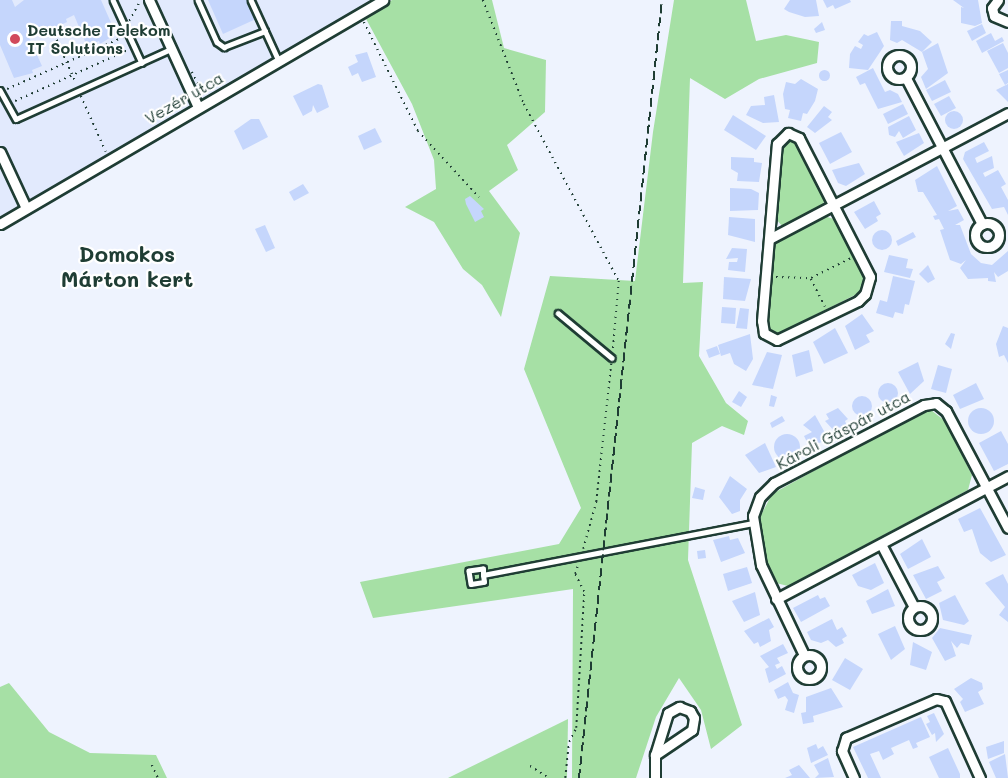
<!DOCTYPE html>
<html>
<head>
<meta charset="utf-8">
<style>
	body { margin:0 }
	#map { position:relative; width:1008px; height:778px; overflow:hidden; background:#eef3fe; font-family:Mali,sans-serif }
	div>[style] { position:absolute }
	.built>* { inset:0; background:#e2eafd }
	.green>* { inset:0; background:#a6e0a5 }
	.building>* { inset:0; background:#c5d6fc }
	.round { border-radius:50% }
	.path>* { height:1.5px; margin-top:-0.75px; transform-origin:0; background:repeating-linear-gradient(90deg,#1f3d34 0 1.5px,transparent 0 6px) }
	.roads { filter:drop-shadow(2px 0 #1f3d34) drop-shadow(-2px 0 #1f3d34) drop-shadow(0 2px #1f3d34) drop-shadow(0 -2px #1f3d34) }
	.service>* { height:4.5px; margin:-2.25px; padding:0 2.25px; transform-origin:2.25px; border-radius:2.25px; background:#fff }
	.minor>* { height:9px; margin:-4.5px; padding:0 4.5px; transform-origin:4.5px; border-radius:4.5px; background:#fff }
	.minor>.ring { margin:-4.5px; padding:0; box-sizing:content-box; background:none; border:9px solid #fff; border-radius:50% }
	.rail>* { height:2px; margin-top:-1px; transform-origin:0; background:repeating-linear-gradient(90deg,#1f3d34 0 9px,transparent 0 13.5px) }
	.dots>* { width:16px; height:16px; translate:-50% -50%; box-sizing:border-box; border:3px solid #fff; border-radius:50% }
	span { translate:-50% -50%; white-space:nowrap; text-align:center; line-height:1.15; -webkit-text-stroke:4.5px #fff; paint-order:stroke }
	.poi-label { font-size:16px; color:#1f3d34; font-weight:700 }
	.left { translate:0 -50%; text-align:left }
	.street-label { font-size:16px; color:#1f3d34 }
	.district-label { font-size:22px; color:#1f3d34; font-weight:700 }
</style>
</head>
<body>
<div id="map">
	<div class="built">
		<i style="clip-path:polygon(0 0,372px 0,0 228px)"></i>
	</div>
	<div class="green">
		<i style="clip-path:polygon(392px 0,492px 0,504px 48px,546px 60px,545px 112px,507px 145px,518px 170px,489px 191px,520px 233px,501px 317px,482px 285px,463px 269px,434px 222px,405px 207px,436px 189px,434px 160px,412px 104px,365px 17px)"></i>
		<i style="clip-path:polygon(674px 0,746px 0,756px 41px,786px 35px,819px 42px,817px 63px,759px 79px,725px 99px,690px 78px,683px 283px,703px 282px,699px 356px,726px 403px,748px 421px,744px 435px,722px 426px,692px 443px,688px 560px,742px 725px,711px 749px,701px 710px,679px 678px,656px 717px,636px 778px,572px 778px,573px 589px,373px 618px,360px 582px,559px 544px,581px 508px,524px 369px,550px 276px,635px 281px,653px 132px)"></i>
		<i style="clip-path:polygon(789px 137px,797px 141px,825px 198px,823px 205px,782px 226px,776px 219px,782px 147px)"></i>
		<i style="clip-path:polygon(824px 216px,837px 220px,864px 271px,864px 284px,857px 294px,777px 334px,769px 329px,766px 322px,775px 243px)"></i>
		<i style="clip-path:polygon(931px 410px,945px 421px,972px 475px,968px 490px,788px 586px,776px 583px,769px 570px,760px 525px,761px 515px,772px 494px,922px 411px)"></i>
		<i style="clip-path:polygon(9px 683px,49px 732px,90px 753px,156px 755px,167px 778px,0 778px,0 687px)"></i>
		<i style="clip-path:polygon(568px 719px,567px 778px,448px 778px)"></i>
	</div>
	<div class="building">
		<i style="clip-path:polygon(0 0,12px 0,15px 7px,24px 0,101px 0,116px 34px,100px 44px,99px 41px,87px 46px,74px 15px,66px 19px,67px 22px,39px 35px,37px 31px,28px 35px,42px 66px,32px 70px,33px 73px,14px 78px,0 45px)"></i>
		<i style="clip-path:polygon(208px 0,247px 0,256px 19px,223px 34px)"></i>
		<i style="clip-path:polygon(790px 0,816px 0,819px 16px,805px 17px,789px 12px,784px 9px)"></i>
		<i style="clip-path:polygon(823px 0,850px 0,851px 2px,835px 9px,833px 5px,827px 8px)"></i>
		<i style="clip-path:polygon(953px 0,978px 0,982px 23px,975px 26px,961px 23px,961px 7px,964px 8px)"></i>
		<i style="clip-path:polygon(891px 21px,902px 21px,902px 26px,920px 31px,932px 42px,922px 52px,902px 40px,897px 43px,890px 40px)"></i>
		<i style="clip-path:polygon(822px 22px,825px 30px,816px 33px,814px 29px)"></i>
		<i style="clip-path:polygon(982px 24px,986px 33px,972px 41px,967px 31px)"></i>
		<i style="clip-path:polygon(877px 32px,884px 46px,868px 70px,849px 68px,850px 54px,855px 46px,861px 49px,863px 45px,858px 42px,864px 34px,868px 36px)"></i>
		<i style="clip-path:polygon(991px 33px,995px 41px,1002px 37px,1004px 41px,982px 53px,976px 41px)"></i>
		<i style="clip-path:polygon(938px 43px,948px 73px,926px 89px,921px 77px,928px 69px,922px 52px)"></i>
		<i style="clip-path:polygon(1003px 43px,1008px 53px,1008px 68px,999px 73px,987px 51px)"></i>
		<i style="clip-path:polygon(367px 52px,376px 77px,362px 82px,358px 73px,352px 76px,348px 67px,358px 62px,355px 55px)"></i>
		<i style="clip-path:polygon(873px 68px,885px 92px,890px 90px,898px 94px,902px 102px,878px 109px,865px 83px,860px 85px,856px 77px)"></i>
		<i class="round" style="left:818.5px;top:69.5px;width:11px;height:11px"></i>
		<i style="clip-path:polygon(1008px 70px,1008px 83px,1005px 85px,999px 74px)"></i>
		<i style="clip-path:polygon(801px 79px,818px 89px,815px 101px,807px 114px,803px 113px,801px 121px,788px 118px,790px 110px,785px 109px,783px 94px,786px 82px,795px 84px)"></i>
		<i style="clip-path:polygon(945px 80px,951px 92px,932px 101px,926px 90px)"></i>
		<i style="clip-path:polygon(318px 84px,322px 85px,329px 107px,317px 113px,313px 105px,312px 111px,303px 116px,293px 96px)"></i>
		<i style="clip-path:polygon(1008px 84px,1008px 102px,996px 90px)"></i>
		<i style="clip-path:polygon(774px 95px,779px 122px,763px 123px,746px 115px,751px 106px,765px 105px,764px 97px)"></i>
		<i style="clip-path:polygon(949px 96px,956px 108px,941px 116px,934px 104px)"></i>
		<i style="clip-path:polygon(903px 104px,908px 114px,888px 124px,883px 114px)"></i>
		<i style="clip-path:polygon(824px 106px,832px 112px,828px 117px,832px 120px,815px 133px,807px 127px)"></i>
		<i class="round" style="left:945px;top:111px;width:18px;height:18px"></i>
		<i style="clip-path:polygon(733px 115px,766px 136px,756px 150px,724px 130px)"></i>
		<i style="clip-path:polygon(909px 116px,916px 130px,903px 138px,899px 131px,895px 137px,889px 135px,888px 127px)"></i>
		<i style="clip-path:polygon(251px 119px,259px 119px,268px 137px,243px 150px,234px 131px)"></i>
		<i style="clip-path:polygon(375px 128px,382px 142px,364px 150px,358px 136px)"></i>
		<i style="clip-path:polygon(841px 132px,852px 152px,830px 164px,819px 143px)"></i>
		<i style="clip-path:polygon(919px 133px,924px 143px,904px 156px,896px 142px)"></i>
		<i style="clip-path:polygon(984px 142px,989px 151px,975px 158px,977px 163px,992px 156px,994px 168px,983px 173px,985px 177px,998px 170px,1006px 184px,1001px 187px,1008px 200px,1008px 215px,1004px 207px,992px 209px,963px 159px,965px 152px)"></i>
		<i style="clip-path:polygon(731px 157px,754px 158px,754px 162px,762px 163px,759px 182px,737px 181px,738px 173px,731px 169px)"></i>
		<i style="clip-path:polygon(859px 163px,865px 174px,846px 186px,838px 183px,832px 170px)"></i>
		<i style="clip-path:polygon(937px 166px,957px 206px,948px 211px,958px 209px,964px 220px,955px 225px,960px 225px,971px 254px,981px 263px,992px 265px,1008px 251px,1008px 271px,998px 277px,994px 272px,996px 282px,988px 281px,988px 278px,968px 279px,960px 268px,966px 260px,961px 264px,950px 260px,940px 230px,944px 229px,939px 219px,935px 220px,933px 216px,937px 215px,923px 192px,918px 192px,915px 180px)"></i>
		<i style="clip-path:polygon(303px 184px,309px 193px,294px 201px,289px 192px)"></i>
		<i style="clip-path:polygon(730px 188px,751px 189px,759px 193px,758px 210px,730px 211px)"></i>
		<i style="clip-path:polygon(470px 196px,484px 209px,481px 211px,484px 217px,475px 222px,466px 204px,465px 199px)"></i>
		<i style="clip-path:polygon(874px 201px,881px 214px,876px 217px,878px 221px,865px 229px,854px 212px)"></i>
		<i style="clip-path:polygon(729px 217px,755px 219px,755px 242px,728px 235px)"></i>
		<i style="clip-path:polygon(265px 225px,275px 248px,266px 252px,255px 229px)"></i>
		<i class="round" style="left:872px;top:230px;width:20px;height:20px"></i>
		<i style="clip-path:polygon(913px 232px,916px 237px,898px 246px,896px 241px)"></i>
		<i style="clip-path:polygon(732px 248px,747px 249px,745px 272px,728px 270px,729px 262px,737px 262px,738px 258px,726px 259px)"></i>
		<i style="clip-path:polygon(889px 255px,908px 259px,906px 268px,913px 269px,910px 278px,884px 272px)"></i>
		<i style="clip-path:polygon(928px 265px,935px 279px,928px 283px,919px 274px)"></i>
		<i style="clip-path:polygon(893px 276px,915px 281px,909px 305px,905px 304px,903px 314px,895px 312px,893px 318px,876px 313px,880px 300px,887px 302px)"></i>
		<i style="clip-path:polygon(724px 277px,751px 279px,745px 301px,723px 299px)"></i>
		<i style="clip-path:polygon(722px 307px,736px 308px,735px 324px,721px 323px)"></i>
		<i style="clip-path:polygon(740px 308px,749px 309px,747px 329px,736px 328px)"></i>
		<i style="clip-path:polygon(862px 314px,874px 331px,866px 335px,870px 342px,855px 350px,845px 326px)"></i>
		<i style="clip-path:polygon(1003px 326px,1008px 328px,1008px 363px,1004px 355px,999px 357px,996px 344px)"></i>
		<i style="clip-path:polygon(835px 328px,848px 353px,824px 364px,813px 342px)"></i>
		<i style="clip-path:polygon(951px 333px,955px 334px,951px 349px,945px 344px)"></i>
		<i style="clip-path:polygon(750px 334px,753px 359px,746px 371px,734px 364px,730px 353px,721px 356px,718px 345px)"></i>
		<i style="clip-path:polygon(717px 346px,720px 354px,709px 358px,706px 350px)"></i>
		<i style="clip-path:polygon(809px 350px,813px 371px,796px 377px,792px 355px)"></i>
		<i style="clip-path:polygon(767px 352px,782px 355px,773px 389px,752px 385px)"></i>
		<i style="clip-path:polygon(918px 362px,924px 381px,910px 394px,898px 372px)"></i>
		<i style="clip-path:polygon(938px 365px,952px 369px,946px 393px,931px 389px)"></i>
		<i style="clip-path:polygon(976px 383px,984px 399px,960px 409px,953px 395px)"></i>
		<i class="round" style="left:878px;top:383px;width:20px;height:20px"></i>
		<i style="clip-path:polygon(739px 391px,747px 397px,741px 407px,732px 402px)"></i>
		<i style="clip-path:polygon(771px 395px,777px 397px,774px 407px,769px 406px)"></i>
		<i class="round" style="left:852px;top:396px;width:20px;height:20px"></i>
		<i class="round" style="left:968px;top:408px;width:26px;height:26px"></i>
		<i style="clip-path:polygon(838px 408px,848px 419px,845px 421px,848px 428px,837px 434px,825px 421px,829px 419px,826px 414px)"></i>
		<i style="clip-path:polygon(815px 415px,829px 440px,809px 446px,804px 436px,812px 432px,803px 425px)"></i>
		<i style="clip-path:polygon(782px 416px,785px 421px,772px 428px,770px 423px)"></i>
		<i style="clip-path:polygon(1001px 431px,1008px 444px,1008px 464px,994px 471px,979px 443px)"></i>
		<i class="round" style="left:774px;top:434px;width:26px;height:26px"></i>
		<i style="clip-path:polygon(765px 443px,776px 467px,759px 473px,745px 455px)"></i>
		<i style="clip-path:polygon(730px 476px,747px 489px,740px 500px,740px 511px,732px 514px,719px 497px)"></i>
		<i style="clip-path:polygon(695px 487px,705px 490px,703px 500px,692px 498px)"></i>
		<i style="clip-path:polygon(980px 508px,1006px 555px,991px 562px,980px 553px,972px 529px,964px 532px,958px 519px)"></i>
		<i style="clip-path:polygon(729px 536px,730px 540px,738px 538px,745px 553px,721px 562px,713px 540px)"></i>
		<i style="clip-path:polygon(922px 539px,931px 557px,908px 569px,900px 554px)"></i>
		<i style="clip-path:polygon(705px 550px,706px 558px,698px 559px,697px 551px)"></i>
		<i style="clip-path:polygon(875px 563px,884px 583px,871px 590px,858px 586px,852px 575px)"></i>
		<i style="clip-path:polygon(938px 566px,945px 578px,937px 582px,942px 591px,926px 599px,913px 575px)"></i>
		<i style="clip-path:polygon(747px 567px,752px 583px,728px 591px,723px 574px)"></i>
		<i style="clip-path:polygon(1003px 574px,1008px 584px,1008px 622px,999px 615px,1005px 607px,985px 583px)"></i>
		<i style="clip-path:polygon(888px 589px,895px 606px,872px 614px,866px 601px)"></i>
		<i style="clip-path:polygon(755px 592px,760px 615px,744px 622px,732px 601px)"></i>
		<i style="clip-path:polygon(818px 595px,820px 599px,825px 597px,830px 606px,801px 622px,793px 608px)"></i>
		<i style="clip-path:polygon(955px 595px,969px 621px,964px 625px,943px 620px,939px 603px)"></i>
		<i style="clip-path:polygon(769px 618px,774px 627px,769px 630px,771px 641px,760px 647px,758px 642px,754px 644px,744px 631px)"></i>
		<i style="clip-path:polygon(832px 619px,837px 630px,842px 627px,847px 636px,842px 639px,844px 643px,836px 647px,828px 640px,821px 643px,811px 640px,807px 632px)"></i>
		<i style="clip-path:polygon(895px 626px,905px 649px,891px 660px,878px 634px)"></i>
		<i style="clip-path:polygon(940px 628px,972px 635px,969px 645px,961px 643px,957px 648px,951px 641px,956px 656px,945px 661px,932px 638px)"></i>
		<i style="clip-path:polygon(913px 642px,932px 652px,926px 670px,910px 665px)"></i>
		<i style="clip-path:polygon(783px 644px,788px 653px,777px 658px,780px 663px,775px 665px,777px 669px,782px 666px,786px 674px,769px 683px,765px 669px,769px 667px,760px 656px)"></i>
		<i style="clip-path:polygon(845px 658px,863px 669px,850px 690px,832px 680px)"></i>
		<i style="clip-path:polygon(971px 678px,982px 683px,983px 689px,978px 692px,984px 704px,965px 712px,960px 702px,963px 699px,954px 689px)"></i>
		<i style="clip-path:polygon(788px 682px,793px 693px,799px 695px,794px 713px,785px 710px,788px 700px,785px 696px,778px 699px,774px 690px)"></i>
		<i style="clip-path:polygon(831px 688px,843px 707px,813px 716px,814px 722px,803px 724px,801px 713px,806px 712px,806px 697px)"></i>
		<i style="clip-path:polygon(934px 713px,944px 734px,936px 742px,935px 733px,932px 735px,926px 724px,930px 722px,927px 716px)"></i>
		<i style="clip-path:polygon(921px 717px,930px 737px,916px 743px,918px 747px,913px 749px,909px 740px,891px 748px,894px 754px,883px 760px,879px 751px,870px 754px,881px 778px,868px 778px,853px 747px)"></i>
		<i style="clip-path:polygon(1004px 741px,1004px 753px,988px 759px,986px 747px)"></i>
		<i style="clip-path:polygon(816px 744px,818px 749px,823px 746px,828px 755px,811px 763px,807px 748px)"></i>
		<i style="clip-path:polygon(948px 748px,960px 774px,960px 778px,939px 778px,929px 757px)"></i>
		<i style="clip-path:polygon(1005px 754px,1008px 778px,996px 778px,989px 762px)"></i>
		<i style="clip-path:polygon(828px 758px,834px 777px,815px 778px,819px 774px,814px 765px)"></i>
		<i style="clip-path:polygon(799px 765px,810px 778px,785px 778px,792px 775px,789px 770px)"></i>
	</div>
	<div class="path">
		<i style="left:483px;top:0;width:112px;rotate:68.5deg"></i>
		<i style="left:524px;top:104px;width:201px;rotate:61.8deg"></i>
		<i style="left:619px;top:281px;width:70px;rotate:94.9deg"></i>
		<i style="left:129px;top:21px;width:23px;rotate:-61deg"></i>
		<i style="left:364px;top:22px;width:122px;rotate:63.6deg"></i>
		<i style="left:418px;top:131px;width:90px;rotate:47.3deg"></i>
		<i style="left:52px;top:29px;width:59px;rotate:66deg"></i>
		<i style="left:192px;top:72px;width:25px;rotate:63deg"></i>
		<i style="left:7px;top:89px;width:127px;rotate:-24.1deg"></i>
		<i style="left:81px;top:96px;width:61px;rotate:65.9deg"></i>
		<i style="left:15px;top:101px;width:124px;rotate:-24.3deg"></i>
		<i style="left:776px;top:277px;width:35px;rotate:2deg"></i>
		<i style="left:811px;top:278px;width:45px;rotate:-26.6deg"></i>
		<i style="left:811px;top:279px;width:31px;rotate:63deg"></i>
		<i style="left:583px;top:549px;width:49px;rotate:-74.5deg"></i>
		<i style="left:596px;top:502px;width:139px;rotate:-83.8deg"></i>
		<i style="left:152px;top:765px;width:14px;rotate:65deg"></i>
		<i style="left:530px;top:766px;width:22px;rotate:32deg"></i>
		<i style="left:565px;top:778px;width:36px;rotate:-84deg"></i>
		<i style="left:569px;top:742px;width:16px;rotate:-63deg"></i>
		<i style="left:576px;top:728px;width:136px;rotate:-86.6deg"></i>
		<i style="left:584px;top:592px;width:20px;rotate:-117deg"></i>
		<i style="left:575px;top:574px;width:9px;rotate:-72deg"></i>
	</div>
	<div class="roads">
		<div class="service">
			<i style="left:113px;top:0;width:69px;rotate:65.3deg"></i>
			<i style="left:198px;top:0;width:46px;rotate:65.7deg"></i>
			<i style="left:217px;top:42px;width:9px;rotate:36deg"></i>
			<i style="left:224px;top:47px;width:44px;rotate:-21.3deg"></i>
			<i style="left:251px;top:0;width:67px;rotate:65.3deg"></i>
			<i style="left:0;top:90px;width:33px;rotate:61deg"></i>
			<i style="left:16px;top:119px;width:170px;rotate:-24.3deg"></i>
			<i style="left:558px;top:313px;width:70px;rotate:39.8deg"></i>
			<i style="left:483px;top:575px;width:6px;rotate:-90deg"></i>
			<i style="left:483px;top:569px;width:14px;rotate:172deg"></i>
			<i style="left:469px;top:571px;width:13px;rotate:81deg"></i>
			<i style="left:471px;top:584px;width:13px;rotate:-9deg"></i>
			<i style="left:484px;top:582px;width:7px;rotate:-98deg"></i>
			<i style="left:483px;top:575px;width:276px;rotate:-10.9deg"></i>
		</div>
		<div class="minor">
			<i style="left:149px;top:0;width:118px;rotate:65.4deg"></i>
			<i style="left:998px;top:0;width:10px;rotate:127deg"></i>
			<i style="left:992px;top:8px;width:8px;rotate:76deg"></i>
			<i style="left:994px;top:16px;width:15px;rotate:23deg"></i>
			<i class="ring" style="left:887px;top:55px;width:15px;height:15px"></i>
			<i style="left:906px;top:78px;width:165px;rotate:62.5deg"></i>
			<i style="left:788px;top:133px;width:12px;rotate:24deg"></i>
			<i style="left:799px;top:138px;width:156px;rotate:62.9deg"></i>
			<i style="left:870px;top:277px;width:18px;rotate:106deg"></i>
			<i style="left:865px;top:294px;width:10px;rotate:135deg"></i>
			<i style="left:858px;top:301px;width:90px;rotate:154.3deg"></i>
			<i style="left:777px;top:340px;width:15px;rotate:-152deg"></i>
			<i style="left:764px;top:333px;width:12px;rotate:-99deg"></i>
			<i style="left:762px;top:321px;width:178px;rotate:-85.2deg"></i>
			<i style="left:777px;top:144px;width:16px;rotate:-45deg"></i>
			<i style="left:0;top:152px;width:62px;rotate:65.1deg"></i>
			<i class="ring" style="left:975px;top:223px;width:15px;height:15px"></i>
			<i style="left:0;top:224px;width:444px;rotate:-30.3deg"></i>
			<i style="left:771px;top:238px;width:268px;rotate:-27.8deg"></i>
			<i style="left:881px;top:544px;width:71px;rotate:62.4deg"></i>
			<i style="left:776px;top:599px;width:263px;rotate:-27.9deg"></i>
			<i class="ring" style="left:908px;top:606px;width:15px;height:15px"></i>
			<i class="ring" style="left:797px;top:655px;width:15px;height:15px"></i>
			<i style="left:804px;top:655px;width:100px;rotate:-115.5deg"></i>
			<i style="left:761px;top:565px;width:50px;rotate:-99.3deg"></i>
			<i style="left:753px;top:516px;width:20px;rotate:-70deg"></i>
			<i style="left:760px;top:497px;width:20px;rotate:-45deg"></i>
			<i style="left:774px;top:483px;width:169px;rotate:-27.5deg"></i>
			<i style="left:924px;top:405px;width:12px;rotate:-9deg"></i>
			<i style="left:936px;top:403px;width:13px;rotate:39deg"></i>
			<i style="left:946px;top:411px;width:132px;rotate:62.1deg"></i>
			<i style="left:655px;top:778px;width:23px;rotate:-90deg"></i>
			<i style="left:655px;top:755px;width:44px;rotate:-72.8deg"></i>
			<i style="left:668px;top:713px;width:13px;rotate:-29deg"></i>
			<i style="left:679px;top:707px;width:12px;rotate:20deg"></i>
			<i style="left:690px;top:711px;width:8px;rotate:60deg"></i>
			<i style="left:694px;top:718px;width:12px;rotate:99deg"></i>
			<i style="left:692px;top:730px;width:45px;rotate:146deg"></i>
			<i style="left:854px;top:778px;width:30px;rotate:-114deg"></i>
			<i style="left:842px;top:751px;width:14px;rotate:-73deg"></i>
			<i style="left:846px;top:738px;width:98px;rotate:-23.4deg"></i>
			<i style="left:936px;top:699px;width:9px;rotate:13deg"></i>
			<i style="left:945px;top:701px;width:85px;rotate:65.6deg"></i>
		</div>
	</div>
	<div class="rail">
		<i style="left:579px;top:778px;width:782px;rotate:-83.91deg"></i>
	</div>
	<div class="dots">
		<i style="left:15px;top:39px;background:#d1495b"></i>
	</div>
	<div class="poi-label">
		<span class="left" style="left:27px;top:39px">Deutsche Telekom<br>IT Solutions</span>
	</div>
	<div class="street-label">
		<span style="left:184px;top:98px;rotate:-30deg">Vezér utca</span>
		<span style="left:843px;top:430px;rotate:-28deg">Károli Gáspár utca</span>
	</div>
	<div class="district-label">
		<span style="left:127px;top:266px">Domokos<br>Márton kert</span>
	</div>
</div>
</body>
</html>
